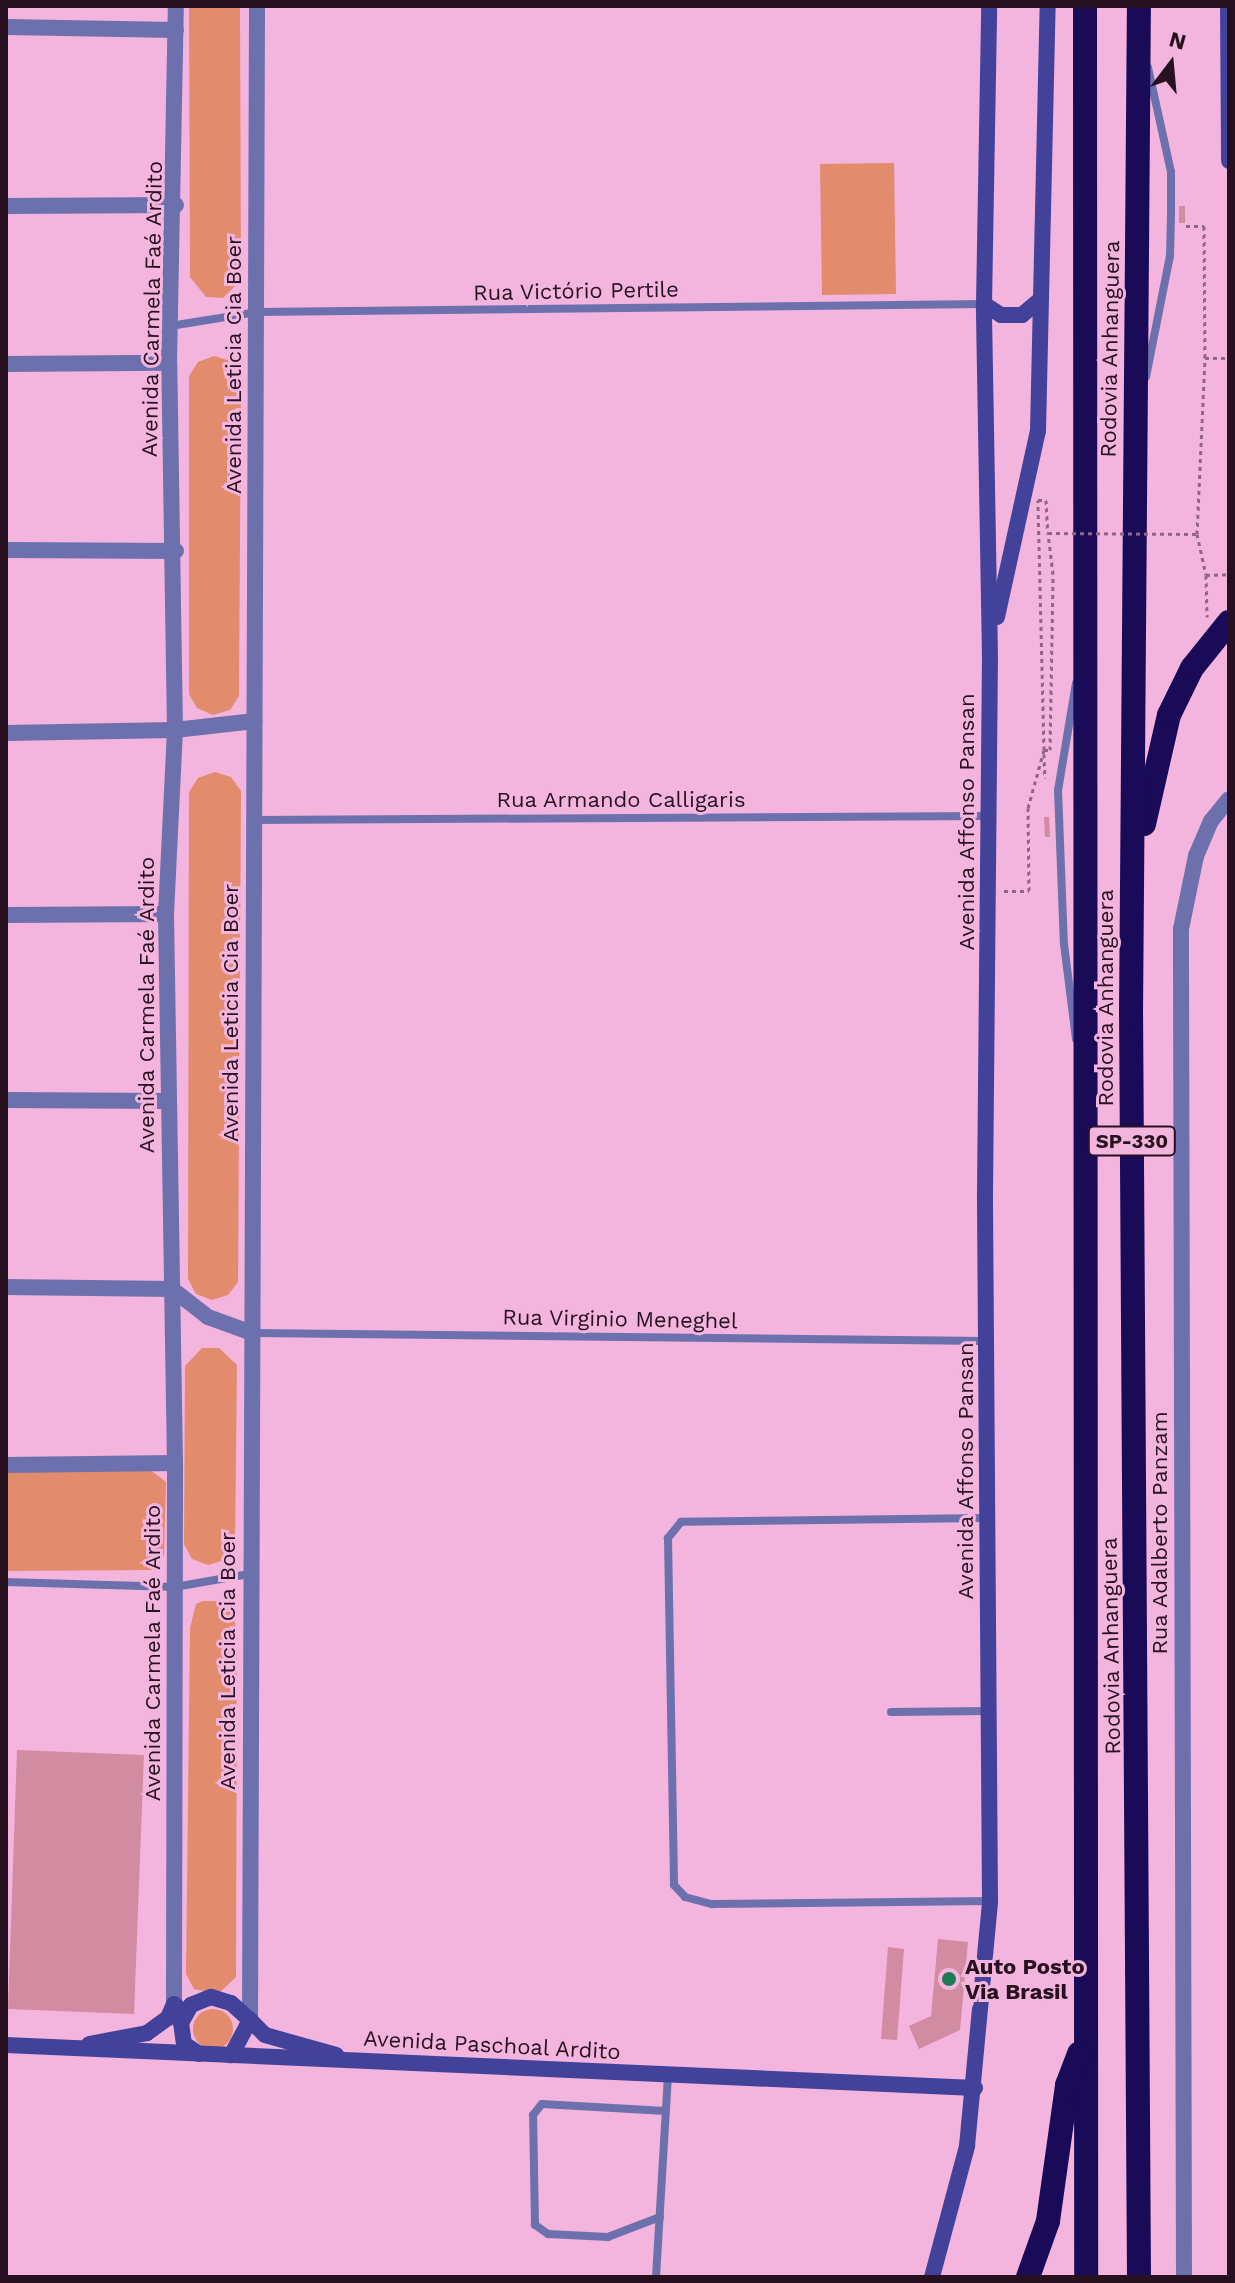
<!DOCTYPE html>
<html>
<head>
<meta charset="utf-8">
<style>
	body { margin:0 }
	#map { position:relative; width:1235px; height:2283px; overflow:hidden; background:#f3b4de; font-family:"Work Sans",sans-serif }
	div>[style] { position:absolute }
	.green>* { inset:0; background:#e28b6d }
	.round { border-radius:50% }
	.building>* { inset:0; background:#d28ca1 }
	.path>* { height:3px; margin-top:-1.5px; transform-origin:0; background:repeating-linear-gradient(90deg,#916684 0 4px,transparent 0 8px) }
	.service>* { height:8px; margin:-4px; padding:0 4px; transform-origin:4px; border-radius:4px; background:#6c71ae }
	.minor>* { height:16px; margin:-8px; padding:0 8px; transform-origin:8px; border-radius:8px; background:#6c71ae }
	.tertiary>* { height:16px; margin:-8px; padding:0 8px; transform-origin:8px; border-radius:8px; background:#6c71ae }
	.secondary>* { height:16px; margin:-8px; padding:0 8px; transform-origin:8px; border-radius:8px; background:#43429b }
	.motorway>* { height:24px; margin:-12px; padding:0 12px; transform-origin:12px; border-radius:12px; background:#190b57 }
	.path-bridge>* { height:3px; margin-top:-1.5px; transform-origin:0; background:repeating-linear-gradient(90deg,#916684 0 4px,transparent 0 8px) }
	.dots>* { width:22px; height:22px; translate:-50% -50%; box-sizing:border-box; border:4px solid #f3b4de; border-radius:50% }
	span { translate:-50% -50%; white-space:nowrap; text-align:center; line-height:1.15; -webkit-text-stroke:6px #f3b4de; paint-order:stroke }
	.shield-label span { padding:2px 6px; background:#f3b4de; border:2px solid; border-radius:6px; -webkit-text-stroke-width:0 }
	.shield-label { font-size:20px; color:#271121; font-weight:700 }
	.street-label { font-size:22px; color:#271121 }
	.poi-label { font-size:22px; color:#271121; font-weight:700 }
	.left { translate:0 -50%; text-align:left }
	.frame { position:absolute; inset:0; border:8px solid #271121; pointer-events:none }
	.north { position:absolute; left:1131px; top:24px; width:80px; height:80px; -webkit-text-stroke:6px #f3b4de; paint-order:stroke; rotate:16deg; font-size:22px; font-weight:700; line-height:32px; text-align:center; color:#271121 }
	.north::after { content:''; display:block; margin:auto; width:28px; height:36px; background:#271121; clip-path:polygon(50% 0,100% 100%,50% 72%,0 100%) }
</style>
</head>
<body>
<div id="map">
	<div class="green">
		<i style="clip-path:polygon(189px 6px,240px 6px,241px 280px,223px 298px,206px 297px,190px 277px)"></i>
		<i style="clip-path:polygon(894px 163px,896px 294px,822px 295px,820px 164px)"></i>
		<i style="clip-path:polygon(214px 356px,231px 361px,241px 375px,239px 696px,230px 710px,213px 715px,197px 708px,189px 694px,189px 376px,198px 362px)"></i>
		<i style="clip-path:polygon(215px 772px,231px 777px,241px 791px,238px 1282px,228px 1295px,212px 1300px,196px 1294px,188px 1279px,189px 792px,198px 778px)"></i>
		<i style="clip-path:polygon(202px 1348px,219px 1348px,237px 1365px,235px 1547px,225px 1560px,208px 1565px,192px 1559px,184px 1544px,185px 1366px)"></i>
		<i style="clip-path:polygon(149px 1469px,166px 1482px,164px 1555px,155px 1570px,6px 1571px,6px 1472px)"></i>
		<i style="clip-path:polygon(203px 1601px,223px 1601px,232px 1607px,237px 1635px,236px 1977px,218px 1994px,194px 1989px,186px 1974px,190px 1628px,196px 1604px)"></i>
		<i class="round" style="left:193px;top:2009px;width:40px;height:40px"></i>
	</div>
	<div class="building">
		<i style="clip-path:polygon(1179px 206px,1185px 206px,1185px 223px,1179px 223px)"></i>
		<i style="clip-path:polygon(1044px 817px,1049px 817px,1050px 837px,1045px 837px)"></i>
		<i style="clip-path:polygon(17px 1750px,144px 1755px,134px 2014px,8px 2009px)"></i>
		<i style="clip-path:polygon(938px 1939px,968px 1942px,960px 2030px,919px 2049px,909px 2026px,931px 2016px)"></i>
		<i style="clip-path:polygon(888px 1947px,904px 1949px,897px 2040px,881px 2039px)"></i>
	</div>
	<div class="path">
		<i style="left:1186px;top:226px;width:18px"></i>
		<i style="left:1204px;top:226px;width:132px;rotate:89.6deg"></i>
		<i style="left:1205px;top:358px;width:24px"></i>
		<i style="left:1197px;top:534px;width:42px;rotate:77.6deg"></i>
		<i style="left:1206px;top:575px;width:42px;rotate:88.6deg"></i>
		<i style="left:1206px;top:575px;width:23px;rotate:-2deg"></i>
		<i style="left:1044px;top:754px;width:24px;rotate:88deg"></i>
		<i style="left:1004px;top:891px;width:25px"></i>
		<i style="left:1029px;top:891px;width:83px;rotate:-90.7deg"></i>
		<i style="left:1028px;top:808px;width:60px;rotate:-74.6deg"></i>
		<i style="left:1044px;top:750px;width:6px"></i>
		<i style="left:1050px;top:750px;width:176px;rotate:-89deg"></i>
		<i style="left:1053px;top:574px;width:41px;rotate:-97deg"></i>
	</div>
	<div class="service">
		<i style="left:170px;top:326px;width:88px;rotate:-9.1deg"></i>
		<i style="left:257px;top:312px;width:727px;rotate:-0.63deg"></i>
		<i style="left:1146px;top:377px;width:123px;rotate:-78.8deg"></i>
		<i style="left:1170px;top:256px;width:42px;rotate:-88.6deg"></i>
		<i style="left:1171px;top:214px;width:42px;rotate:-90deg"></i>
		<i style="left:1171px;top:172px;width:107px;rotate:-102.4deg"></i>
		<i style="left:1076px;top:683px;width:109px;rotate:99.5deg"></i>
		<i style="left:1058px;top:790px;width:154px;rotate:87.8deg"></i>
		<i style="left:1064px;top:944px;width:96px;rotate:82.8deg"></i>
		<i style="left:254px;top:820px;width:734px;rotate:-0.31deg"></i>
		<i style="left:252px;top:1333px;width:734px;rotate:0.62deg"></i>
		<i style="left:987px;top:1518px;width:306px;rotate:179.3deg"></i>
		<i style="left:681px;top:1522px;width:21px;rotate:129deg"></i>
		<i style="left:668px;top:1538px;width:347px;rotate:89deg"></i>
		<i style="left:674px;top:1885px;width:16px;rotate:47deg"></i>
		<i style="left:685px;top:1897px;width:28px;rotate:15deg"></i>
		<i style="left:712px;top:1904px;width:278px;rotate:-0.6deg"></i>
		<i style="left:6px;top:1582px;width:169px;rotate:1.7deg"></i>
		<i style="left:175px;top:1587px;width:75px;rotate:-10deg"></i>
		<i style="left:891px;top:1712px;width:97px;rotate:-0.6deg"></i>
		<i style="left:660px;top:2217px;width:56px;rotate:159deg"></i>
		<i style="left:608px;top:2237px;width:60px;rotate:-177.1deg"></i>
		<i style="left:548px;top:2234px;width:16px;rotate:-145deg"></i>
		<i style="left:535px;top:2225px;width:110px;rotate:-91deg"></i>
		<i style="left:533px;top:2115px;width:14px;rotate:-51deg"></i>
		<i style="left:542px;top:2104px;width:124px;rotate:3.2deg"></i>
		<i style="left:656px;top:2277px;width:202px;rotate:-86.6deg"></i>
	</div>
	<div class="minor">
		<i style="left:6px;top:27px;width:170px;rotate:1deg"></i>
		<i style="left:6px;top:206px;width:170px;rotate:-0.3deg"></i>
		<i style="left:6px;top:364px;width:163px;rotate:-0.4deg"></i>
		<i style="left:6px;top:550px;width:170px;rotate:0.3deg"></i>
		<i style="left:6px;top:733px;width:169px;rotate:-1deg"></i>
		<i style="left:175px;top:730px;width:80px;rotate:-6.5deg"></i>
		<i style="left:6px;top:915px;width:160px;rotate:-0.4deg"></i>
		<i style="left:6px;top:1100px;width:161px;rotate:0.4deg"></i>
		<i style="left:6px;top:1287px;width:166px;rotate:0.7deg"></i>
		<i style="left:172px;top:1289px;width:46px;rotate:37.9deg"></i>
		<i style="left:208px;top:1317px;width:47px;rotate:20deg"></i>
		<i style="left:6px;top:1465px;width:169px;rotate:-0.7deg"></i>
		<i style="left:174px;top:2004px;width:541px;rotate:-89.89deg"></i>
		<i style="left:175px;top:1463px;width:549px;rotate:-90.94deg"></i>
		<i style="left:166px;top:914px;width:184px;rotate:-87.2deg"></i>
		<i style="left:175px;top:730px;width:367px;rotate:-90.9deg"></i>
		<i style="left:169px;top:363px;width:357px;rotate:-88.9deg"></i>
		<i style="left:250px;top:2020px;width:2014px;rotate:-89.8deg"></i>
	</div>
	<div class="tertiary">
		<i style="left:1184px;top:2277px;width:1348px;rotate:-90.13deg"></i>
		<i style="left:1181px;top:929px;width:75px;rotate:-78.4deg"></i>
		<i style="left:1196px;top:856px;width:38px;rotate:-67deg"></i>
		<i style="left:1211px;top:821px;width:28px;rotate:-51deg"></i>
	</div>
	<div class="secondary">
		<i style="left:1228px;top:6px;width:155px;rotate:89.6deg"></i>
		<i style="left:984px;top:304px;width:20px;rotate:33deg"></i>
		<i style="left:1001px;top:315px;width:21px"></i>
		<i style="left:1022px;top:315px;width:23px;rotate:-40deg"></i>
		<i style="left:997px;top:617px;width:190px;rotate:-77.6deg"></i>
		<i style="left:1038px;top:431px;width:425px;rotate:-88.7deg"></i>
		<i style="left:250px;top:2020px;width:21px;rotate:45deg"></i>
		<i style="left:265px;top:2035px;width:74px;rotate:15.7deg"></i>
		<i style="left:89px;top:2044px;width:59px;rotate:-10.7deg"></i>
		<i style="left:147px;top:2033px;width:26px;rotate:-36deg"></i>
		<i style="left:168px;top:2018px;width:15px;rotate:-67deg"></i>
		<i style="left:174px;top:2004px;width:13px;rotate:42deg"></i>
		<i style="left:6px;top:2045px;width:970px;rotate:2.54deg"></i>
		<i style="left:199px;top:2054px;width:18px;rotate:-146deg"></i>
		<i style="left:184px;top:2044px;width:21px;rotate:-98deg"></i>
		<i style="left:181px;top:2023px;width:21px;rotate:-61deg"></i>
		<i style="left:191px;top:2005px;width:22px;rotate:-22deg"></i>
		<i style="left:211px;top:1997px;width:21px;rotate:17deg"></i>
		<i style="left:231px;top:2003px;width:25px;rotate:42deg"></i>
		<i style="left:250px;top:2020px;width:40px;rotate:118deg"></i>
		<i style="left:932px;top:2277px;width:136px;rotate:-75deg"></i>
		<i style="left:967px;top:2146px;width:246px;rotate:-84.6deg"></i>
		<i style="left:990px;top:1901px;width:707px;rotate:-90.41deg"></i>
		<i style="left:985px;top:1194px;width:536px;rotate:-89.47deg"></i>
		<i style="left:990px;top:658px;width:354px;rotate:-91deg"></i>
		<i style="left:984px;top:304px;width:298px;rotate:-89deg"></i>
	</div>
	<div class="motorway">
		<i style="left:1085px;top:6px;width:2271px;rotate:89.97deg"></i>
		<i style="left:1144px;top:824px;width:112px;rotate:-77.1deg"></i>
		<i style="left:1169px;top:715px;width:52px;rotate:-63.9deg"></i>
		<i style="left:1192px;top:668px;width:59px;rotate:-51.2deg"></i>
		<i style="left:1028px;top:2277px;width:59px;rotate:-70.3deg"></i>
		<i style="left:1048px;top:2221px;width:137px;rotate:-82deg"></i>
		<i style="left:1067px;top:2085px;width:34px;rotate:-69deg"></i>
		<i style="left:1139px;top:2277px;width:1263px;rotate:-90.36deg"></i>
		<i style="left:1131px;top:1014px;width:1008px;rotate:-89.55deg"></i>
	</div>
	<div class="path-bridge">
		<i style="left:1044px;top:750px;width:250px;rotate:-91.4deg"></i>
		<i style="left:1038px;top:500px;width:8px"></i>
		<i style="left:1046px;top:500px;width:33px;rotate:87deg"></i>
		<i style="left:1048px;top:533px;width:149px;rotate:0.4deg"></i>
		<i style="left:1197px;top:534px;width:176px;rotate:-87.4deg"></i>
	</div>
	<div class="dots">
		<i style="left:949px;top:1979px;background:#1b7b52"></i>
	</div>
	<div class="shield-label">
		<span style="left:1132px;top:1141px">SP-330</span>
	</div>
	<div class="street-label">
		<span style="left:576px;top:291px;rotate:-1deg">Rua Victório Pertile</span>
		<span style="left:152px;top:309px;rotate:-89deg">Avenida Carmela Faé Ardito</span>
		<span style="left:1110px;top:349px;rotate:-89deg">Rodovia Anhanguera</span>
		<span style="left:234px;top:365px;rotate:-90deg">Avenida Leticia Cia Boer</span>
		<span style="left:621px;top:800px">Rua Armando Calligaris</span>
		<span style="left:967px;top:822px;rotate:-90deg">Avenida Affonso Pansan</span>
		<span style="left:1106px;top:998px;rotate:-90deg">Rodovia Anhanguera</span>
		<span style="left:147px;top:1005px;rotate:-90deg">Avenida Carmela Faé Ardito</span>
		<span style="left:231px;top:1013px;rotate:-90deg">Avenida Leticia Cia Boer</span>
		<span style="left:620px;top:1319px;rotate:1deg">Rua Virginio Meneghel</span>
		<span style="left:966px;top:1471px;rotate:-90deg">Avenida Affonso Pansan</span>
		<span style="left:1160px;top:1533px;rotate:-90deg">Rua Adalberto Panzam</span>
		<span style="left:1111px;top:1646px;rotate:-91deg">Rodovia Anhanguera</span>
		<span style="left:153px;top:1653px;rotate:-90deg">Avenida Carmela Faé Ardito</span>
		<span style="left:228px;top:1661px;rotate:-90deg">Avenida Leticia Cia Boer</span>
		<span style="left:492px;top:2045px;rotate:3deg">Avenida Paschoal Ardito</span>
	</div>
	<div class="poi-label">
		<span class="left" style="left:965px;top:1979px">Auto Posto<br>Via Brasil</span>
	</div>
	<div class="frame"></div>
	<div class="north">N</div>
</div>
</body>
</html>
